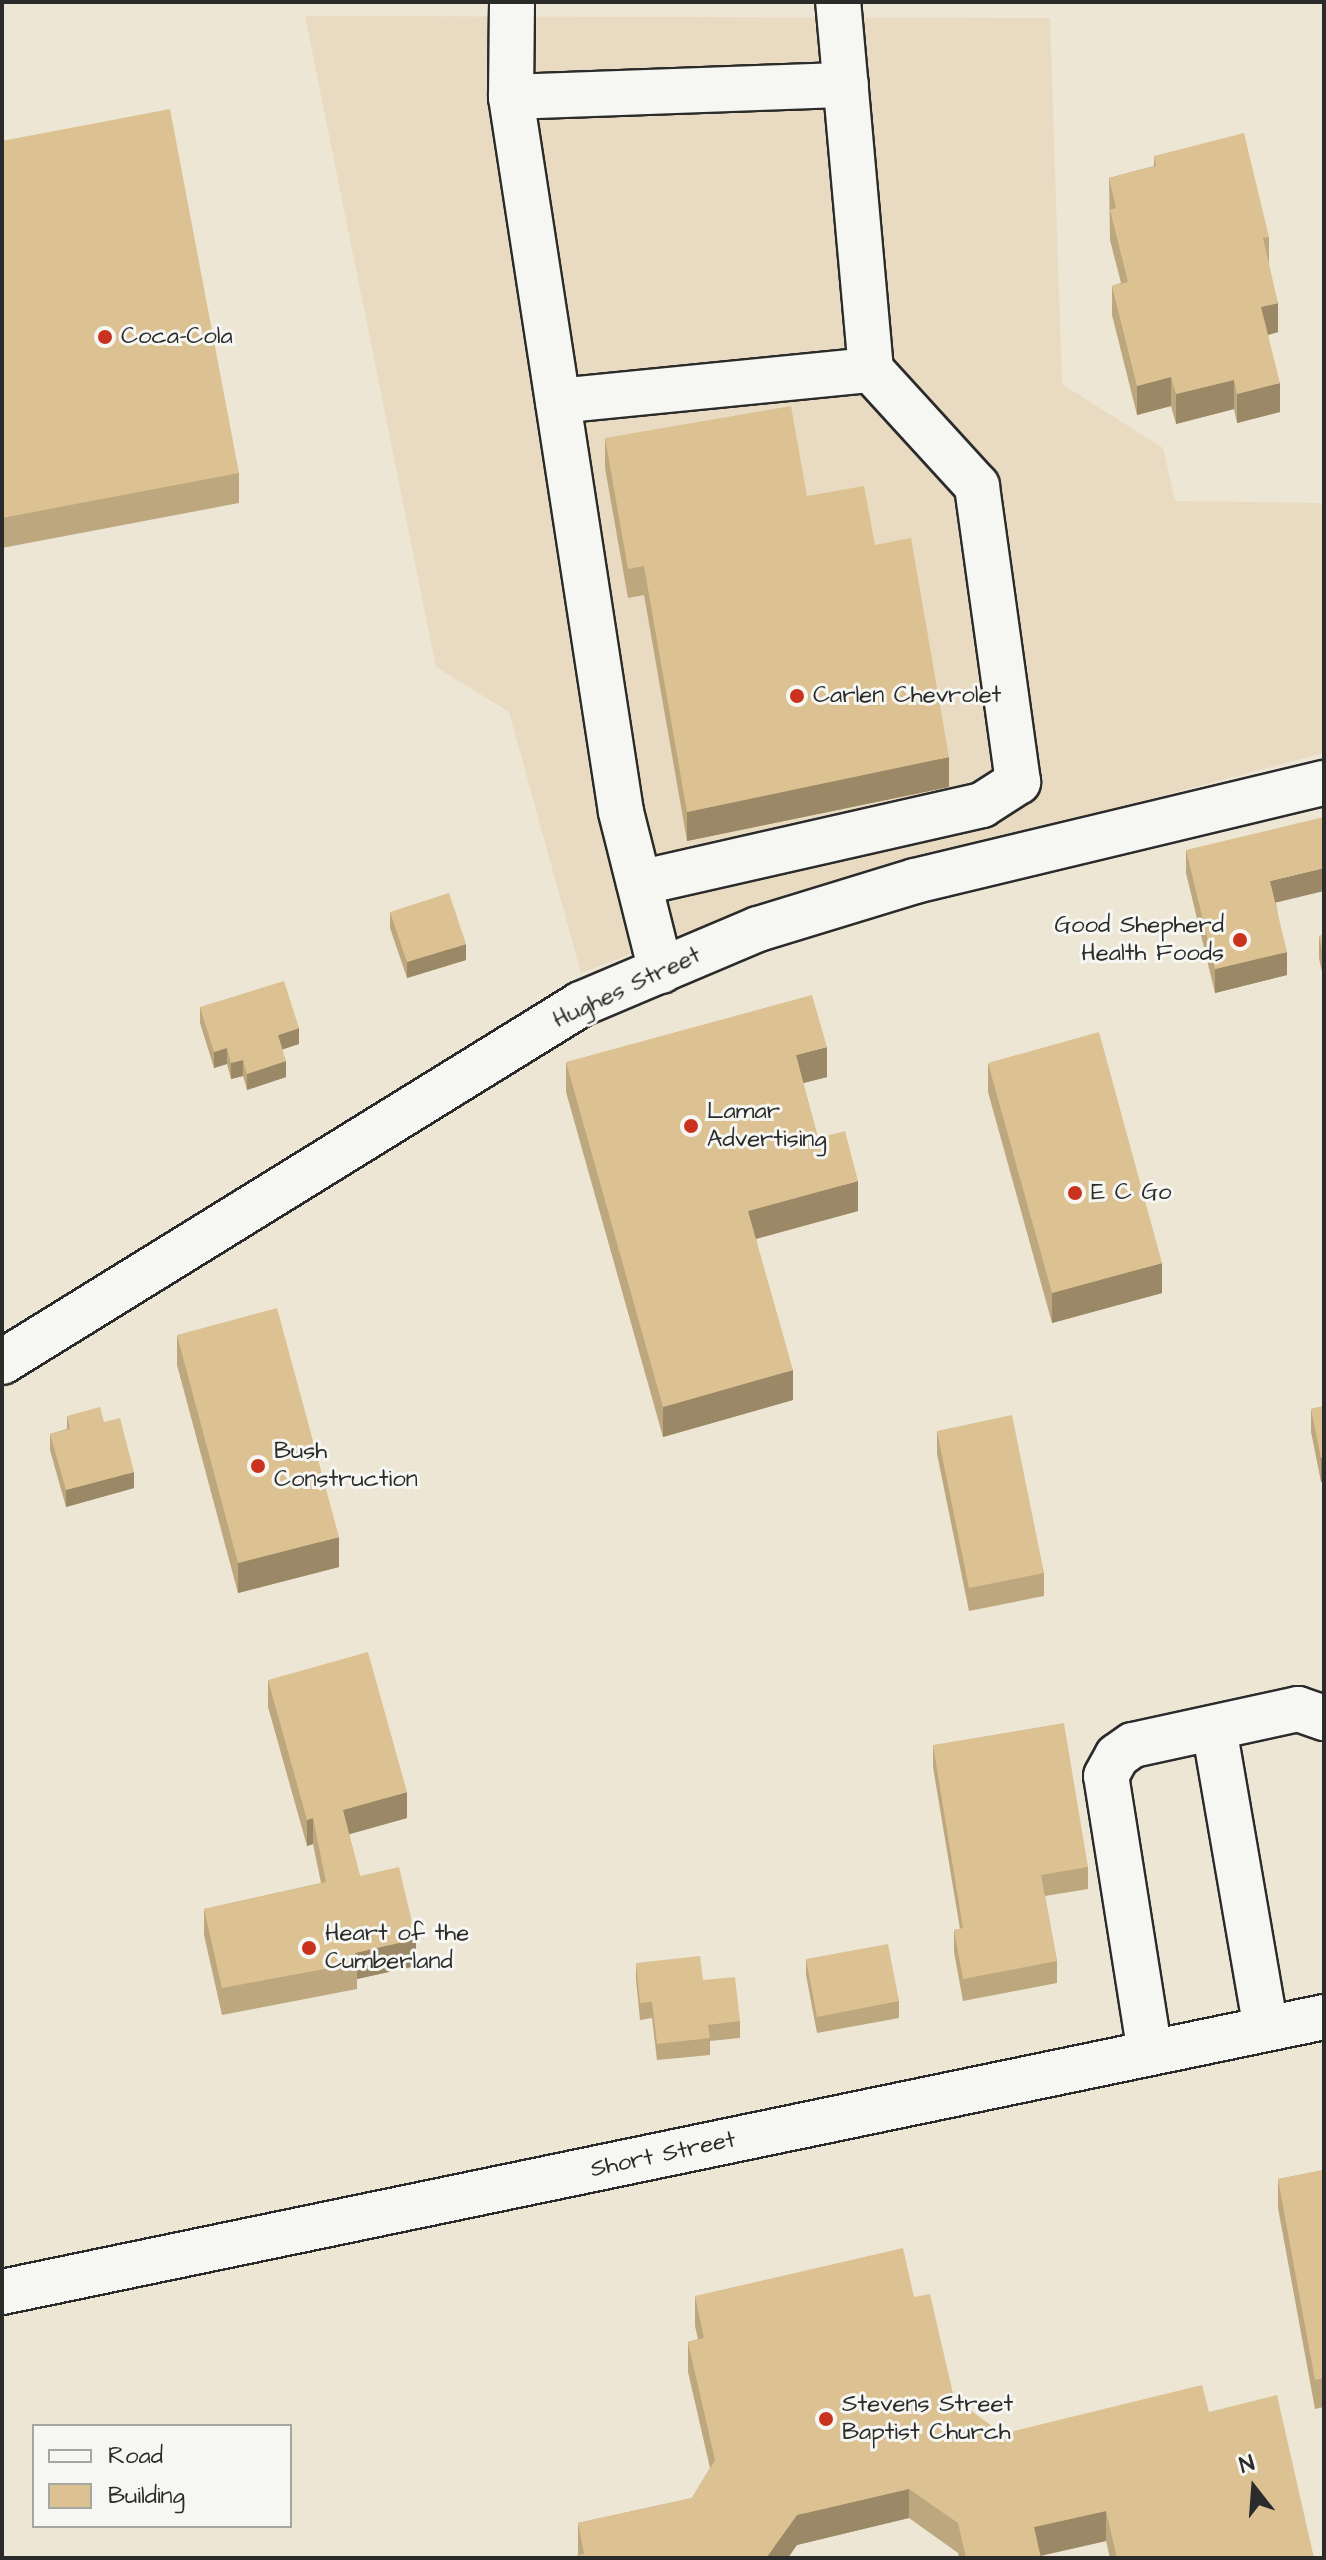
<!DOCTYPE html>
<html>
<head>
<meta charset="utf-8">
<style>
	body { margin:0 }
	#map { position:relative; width:1326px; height:2560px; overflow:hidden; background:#eee6d5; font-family:"Architects Daughter",sans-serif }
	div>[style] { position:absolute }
	.built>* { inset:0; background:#e9dbc1 }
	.roads { filter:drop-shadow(2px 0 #2b2b2b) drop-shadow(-2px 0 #2b2b2b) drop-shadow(0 2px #2b2b2b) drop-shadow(0 -2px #2b2b2b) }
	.minor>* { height:44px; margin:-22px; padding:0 22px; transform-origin:22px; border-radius:22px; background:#f6f6f2 }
	.wall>* { inset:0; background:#bda77e }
	.shaded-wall>* { inset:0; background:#9a8866 }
	.building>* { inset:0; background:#dcc292 }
	.dots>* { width:22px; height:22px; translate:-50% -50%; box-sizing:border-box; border:4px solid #f6f6f2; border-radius:50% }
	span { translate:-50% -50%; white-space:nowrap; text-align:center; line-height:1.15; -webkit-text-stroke:6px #f6f6f2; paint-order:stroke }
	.poi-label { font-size:24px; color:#2b2b2b }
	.left { translate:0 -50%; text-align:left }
	.right { translate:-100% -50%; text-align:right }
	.street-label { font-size:24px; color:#2b2b2b }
	.frame { position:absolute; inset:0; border:4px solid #2b2b2b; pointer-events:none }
	.legend { position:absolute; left:32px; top:2424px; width:260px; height:104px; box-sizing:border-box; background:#f6f6f2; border:2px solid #a5a5a2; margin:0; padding:10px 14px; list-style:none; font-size:24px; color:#2b2b2b }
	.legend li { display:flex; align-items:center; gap:16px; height:40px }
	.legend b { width:40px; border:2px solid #a5a5a2 }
	.north { position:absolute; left:1214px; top:2448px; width:80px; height:80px; -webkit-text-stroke:6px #f6f6f2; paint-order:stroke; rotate:343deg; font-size:22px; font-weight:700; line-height:32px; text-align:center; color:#2b2b2b }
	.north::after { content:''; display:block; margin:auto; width:28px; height:36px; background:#2b2b2b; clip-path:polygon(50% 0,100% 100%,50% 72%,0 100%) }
</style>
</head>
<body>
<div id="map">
	<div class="built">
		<i style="clip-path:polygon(305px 16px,1050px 18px,1062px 384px,1163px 448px,1175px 501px,1324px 503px,1324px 753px,785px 895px,581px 973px,509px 712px,436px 667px)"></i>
	</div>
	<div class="roads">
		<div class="minor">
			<i style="left:512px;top:2px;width:95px;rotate:90.6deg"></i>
			<i style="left:511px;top:97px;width:723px;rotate:81.25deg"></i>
			<i style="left:621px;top:812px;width:164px;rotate:75.9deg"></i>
			<i style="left:511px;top:97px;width:335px;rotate:-2.1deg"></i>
			<i style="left:558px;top:401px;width:315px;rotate:-5.7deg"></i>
			<i style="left:639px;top:883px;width:352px;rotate:-12.8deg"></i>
			<i style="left:982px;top:805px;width:43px;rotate:-32.6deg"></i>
			<i style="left:1018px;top:782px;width:299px;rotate:-97.9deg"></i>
			<i style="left:977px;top:486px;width:157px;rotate:-132.4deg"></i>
			<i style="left:871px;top:370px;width:369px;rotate:-95.1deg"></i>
			<i style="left:2px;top:1362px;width:681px;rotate:-31.73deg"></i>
			<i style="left:581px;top:1004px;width:192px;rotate:-23deg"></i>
			<i style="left:758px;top:929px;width:164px;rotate:-17deg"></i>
			<i style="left:915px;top:881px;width:421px;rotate:-13.5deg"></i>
			<i style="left:1214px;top:1728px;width:305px;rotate:80.2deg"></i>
			<i style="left:1150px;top:2053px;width:280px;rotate:-99deg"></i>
			<i style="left:1106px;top:1776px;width:23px;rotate:-61deg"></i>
			<i style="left:1117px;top:1756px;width:19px;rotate:-35deg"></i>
			<i style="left:1133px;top:1745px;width:169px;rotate:-12.3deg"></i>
			<i style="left:1298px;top:1709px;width:28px;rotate:19deg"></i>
			<i style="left:2px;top:2292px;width:1350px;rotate:-11.75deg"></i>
		</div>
	</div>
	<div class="wall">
		<i style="clip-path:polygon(2px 141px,239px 473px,239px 503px,2px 548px)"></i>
		<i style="clip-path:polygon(1154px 156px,1269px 237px,1269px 265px,1278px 332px,1268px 335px,1280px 412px,1237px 423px,1234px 409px,1176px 424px,1171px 406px,1137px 415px,1112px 315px,1112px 286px,1121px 283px,1110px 240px,1109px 178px,1154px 166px)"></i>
		<i style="clip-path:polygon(605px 438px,807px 496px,875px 545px,949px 787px,687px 841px,644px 595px,628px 598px,605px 468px)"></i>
		<i style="clip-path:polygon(1186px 850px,1276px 903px,1287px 975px,1215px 993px,1186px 873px)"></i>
		<i style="clip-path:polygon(390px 912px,466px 960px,407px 978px,390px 928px)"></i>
		<i style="clip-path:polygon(1324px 935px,1324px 981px,1319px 958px,1319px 936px)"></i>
		<i style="clip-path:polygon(200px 1007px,299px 1044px,282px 1049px,286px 1077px,247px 1090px,243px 1076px,231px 1079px,227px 1064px,214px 1068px,200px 1023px)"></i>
		<i style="clip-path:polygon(566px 1062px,827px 1077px,803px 1083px,818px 1138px,858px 1211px,756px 1239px,793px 1400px,663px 1437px,566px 1092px)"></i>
		<i style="clip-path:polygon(988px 1063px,1162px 1293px,1052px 1323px,988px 1092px)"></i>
		<i style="clip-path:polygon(177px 1335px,339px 1567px,238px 1593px,177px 1365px)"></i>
		<i style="clip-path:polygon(1324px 1406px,1324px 1481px,1321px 1482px,1311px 1432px,1311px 1409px)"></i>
		<i style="clip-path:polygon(67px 1416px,104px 1422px,134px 1488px,66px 1507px,50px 1450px,50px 1434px,67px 1429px)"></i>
		<i style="clip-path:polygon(937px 1431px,1044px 1573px,1044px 1596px,969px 1611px,937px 1454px)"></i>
		<i style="clip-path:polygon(268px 1680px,407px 1818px,349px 1834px,360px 1876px,416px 1966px,357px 1979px,357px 1989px,222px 2015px,204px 1935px,204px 1909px,321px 1883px,313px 1844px,307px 1846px,268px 1707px)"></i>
		<i style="clip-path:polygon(933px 1745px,1088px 1867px,1088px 1889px,1045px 1896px,1057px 1961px,1057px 1983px,963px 2001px,954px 1952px,954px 1930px,960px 1929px,933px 1767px)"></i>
		<i style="clip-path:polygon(806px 1959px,899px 2001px,899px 2018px,817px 2033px,806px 1975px)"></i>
		<i style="clip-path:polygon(636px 1963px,703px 1980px,740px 2021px,740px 2038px,710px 2041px,710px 2055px,657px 2060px,652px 2018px,640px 2020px,636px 1979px)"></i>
		<i style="clip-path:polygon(1324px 2170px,1324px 2407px,1315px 2409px,1278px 2208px,1278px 2179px)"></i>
		<i style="clip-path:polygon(695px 2296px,914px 2297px,954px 2398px,1002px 2434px,1209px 2412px,1314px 2558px,1110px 2558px,1106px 2541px,1041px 2556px,1041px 2558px,959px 2558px,958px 2553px,909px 2518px,797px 2545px,578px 2555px,578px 2523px,692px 2498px,710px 2468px,688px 2372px,688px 2342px,698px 2339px,695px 2326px)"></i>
	</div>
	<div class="shaded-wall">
		<i style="clip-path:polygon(1278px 303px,1278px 332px,1261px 337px,1261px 307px)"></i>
		<i style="clip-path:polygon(1171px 377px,1171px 406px,1137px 415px,1137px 386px)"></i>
		<i style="clip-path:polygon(1234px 380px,1234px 409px,1176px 424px,1176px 394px)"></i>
		<i style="clip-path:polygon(1280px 383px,1280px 412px,1237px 423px,1237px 394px)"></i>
		<i style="clip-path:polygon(949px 757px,949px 787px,687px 841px,687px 812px)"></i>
		<i style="clip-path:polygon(1324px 868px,1324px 891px,1270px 904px,1270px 881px)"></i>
		<i style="clip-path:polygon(466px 944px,466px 960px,407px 978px,407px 962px)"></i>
		<i style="clip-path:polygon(1287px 952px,1287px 975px,1215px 993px,1215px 969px)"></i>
		<i style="clip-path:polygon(299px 1028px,299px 1044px,278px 1051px,278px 1035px)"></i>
		<i style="clip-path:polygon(827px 1047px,827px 1077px,796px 1085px,796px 1055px)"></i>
		<i style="clip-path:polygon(227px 1048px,227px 1064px,214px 1068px,214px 1052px)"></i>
		<i style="clip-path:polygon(243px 1060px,243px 1076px,231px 1079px,231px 1063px)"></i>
		<i style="clip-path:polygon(286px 1061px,286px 1077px,247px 1090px,247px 1074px)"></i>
		<i style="clip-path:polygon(858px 1181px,858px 1211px,748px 1241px,748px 1211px)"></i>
		<i style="clip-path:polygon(1162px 1263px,1162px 1293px,1052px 1323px,1052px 1293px)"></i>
		<i style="clip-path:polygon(793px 1370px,793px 1400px,663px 1437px,663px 1407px)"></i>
		<i style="clip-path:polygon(1321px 1458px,1324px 1458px,1324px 1481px,1321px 1482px)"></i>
		<i style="clip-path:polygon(134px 1472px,134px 1488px,66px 1507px,66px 1490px)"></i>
		<i style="clip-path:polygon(339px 1537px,339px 1567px,238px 1593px,238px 1563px)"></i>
		<i style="clip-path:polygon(407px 1792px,407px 1818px,343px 1836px,343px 1810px)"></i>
		<i style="clip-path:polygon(313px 1818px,313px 1844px,307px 1846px,307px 1820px)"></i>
		<i style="clip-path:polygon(416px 1939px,416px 1966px,357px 1979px,357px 1963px,355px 1953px)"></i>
		<i style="clip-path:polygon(909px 2489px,909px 2518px,797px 2545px,788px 2558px,766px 2558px,797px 2515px)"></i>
		<i style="clip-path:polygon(1106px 2511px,1106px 2541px,1034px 2557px,1034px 2527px)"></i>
	</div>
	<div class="building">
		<i style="clip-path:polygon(170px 109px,239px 473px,2px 518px,2px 141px)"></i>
		<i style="clip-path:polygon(1244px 133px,1269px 237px,1263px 238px,1278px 303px,1261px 307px,1280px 383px,1237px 394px,1234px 380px,1176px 394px,1171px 377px,1137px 386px,1112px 286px,1128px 282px,1110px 210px,1116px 208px,1109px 178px,1156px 166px,1154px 156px)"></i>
		<i style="clip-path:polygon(791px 406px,807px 496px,864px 486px,875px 545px,911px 538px,949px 757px,687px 812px,644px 566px,628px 569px,605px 438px)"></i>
		<i style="clip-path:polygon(1324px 817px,1324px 868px,1270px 881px,1287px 952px,1215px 969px,1186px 850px)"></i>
		<i style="clip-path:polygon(449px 893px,466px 944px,407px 962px,390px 912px)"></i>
		<i style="clip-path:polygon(1324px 935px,1324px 959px,1319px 936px)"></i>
		<i style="clip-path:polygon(284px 981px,299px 1028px,278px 1035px,286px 1061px,247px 1074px,243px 1060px,231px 1063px,227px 1048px,214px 1052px,200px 1007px)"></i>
		<i style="clip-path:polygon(812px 995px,827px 1047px,796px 1055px,818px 1138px,845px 1131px,858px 1181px,748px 1211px,793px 1370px,663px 1407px,566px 1062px)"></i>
		<i style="clip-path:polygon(1099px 1032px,1162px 1263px,1052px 1293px,988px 1063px)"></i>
		<i style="clip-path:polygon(277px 1308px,339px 1537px,238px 1563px,177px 1335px)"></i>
		<i style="clip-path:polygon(1324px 1406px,1324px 1458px,1321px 1458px,1311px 1409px)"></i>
		<i style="clip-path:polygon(100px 1407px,104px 1422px,120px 1418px,134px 1472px,66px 1490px,50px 1434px,70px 1429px,67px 1416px)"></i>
		<i style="clip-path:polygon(1012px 1415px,1044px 1573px,969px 1588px,937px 1431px)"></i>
		<i style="clip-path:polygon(368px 1652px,407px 1792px,343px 1810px,360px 1876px,399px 1867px,416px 1939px,355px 1953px,357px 1963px,222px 1988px,204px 1909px,326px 1882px,313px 1818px,307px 1820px,268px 1680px)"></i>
		<i style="clip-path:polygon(1064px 1723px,1088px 1867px,1041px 1875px,1057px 1961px,963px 1979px,954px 1930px,963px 1928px,933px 1745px)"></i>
		<i style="clip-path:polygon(888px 1944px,899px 2001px,817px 2017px,806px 1959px)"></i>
		<i style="clip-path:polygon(700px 1956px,703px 1980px,735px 1977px,740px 2021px,708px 2025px,710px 2038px,657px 2044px,652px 2002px,640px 2003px,636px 1963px)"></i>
		<i style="clip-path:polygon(1324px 2170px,1324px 2378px,1315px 2380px,1278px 2179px)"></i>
		<i style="clip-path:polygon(903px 2248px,914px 2297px,930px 2294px,954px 2398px,1002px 2434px,1202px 2385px,1209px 2412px,1277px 2395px,1314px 2558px,1117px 2558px,1106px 2511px,1034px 2527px,1041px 2558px,966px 2558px,958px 2523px,909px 2489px,797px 2515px,766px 2558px,565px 2558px,584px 2554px,578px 2523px,692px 2498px,715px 2460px,688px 2342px,704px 2338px,695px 2296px)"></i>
	</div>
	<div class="dots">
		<i style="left:105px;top:337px;background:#c8321e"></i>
		<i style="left:797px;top:696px;background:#c8321e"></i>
		<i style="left:1240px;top:940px;background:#c8321e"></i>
		<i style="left:691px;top:1126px;background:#c8321e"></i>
		<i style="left:1075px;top:1193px;background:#c8321e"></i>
		<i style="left:258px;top:1466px;background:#c8321e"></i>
		<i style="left:309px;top:1948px;background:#c8321e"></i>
		<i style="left:826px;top:2419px;background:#c8321e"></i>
	</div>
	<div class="poi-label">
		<span class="left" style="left:121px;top:337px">Coca-Cola</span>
		<span class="left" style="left:813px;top:696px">Carlen Chevrolet</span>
		<span class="right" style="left:1224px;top:940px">Good Shepherd<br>Health Foods</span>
		<span class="left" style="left:707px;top:1126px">Lamar<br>Advertising</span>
		<span class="left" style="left:1091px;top:1193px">E C Go</span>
		<span class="left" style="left:274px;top:1466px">Bush<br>Construction</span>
		<span class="left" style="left:325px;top:1948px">Heart of the<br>Cumberland</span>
		<span class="left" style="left:842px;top:2419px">Stevens Street<br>Baptist Church</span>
	</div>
	<div class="street-label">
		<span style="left:627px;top:988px;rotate:-25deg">Hughes Street</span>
		<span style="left:663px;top:2155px;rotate:-12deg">Short Street</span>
	</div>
	<div class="frame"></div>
	<ul class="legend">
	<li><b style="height:10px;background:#f6f6f2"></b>Road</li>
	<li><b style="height:22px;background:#dcc292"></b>Building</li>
	</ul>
	<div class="north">N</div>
</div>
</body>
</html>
